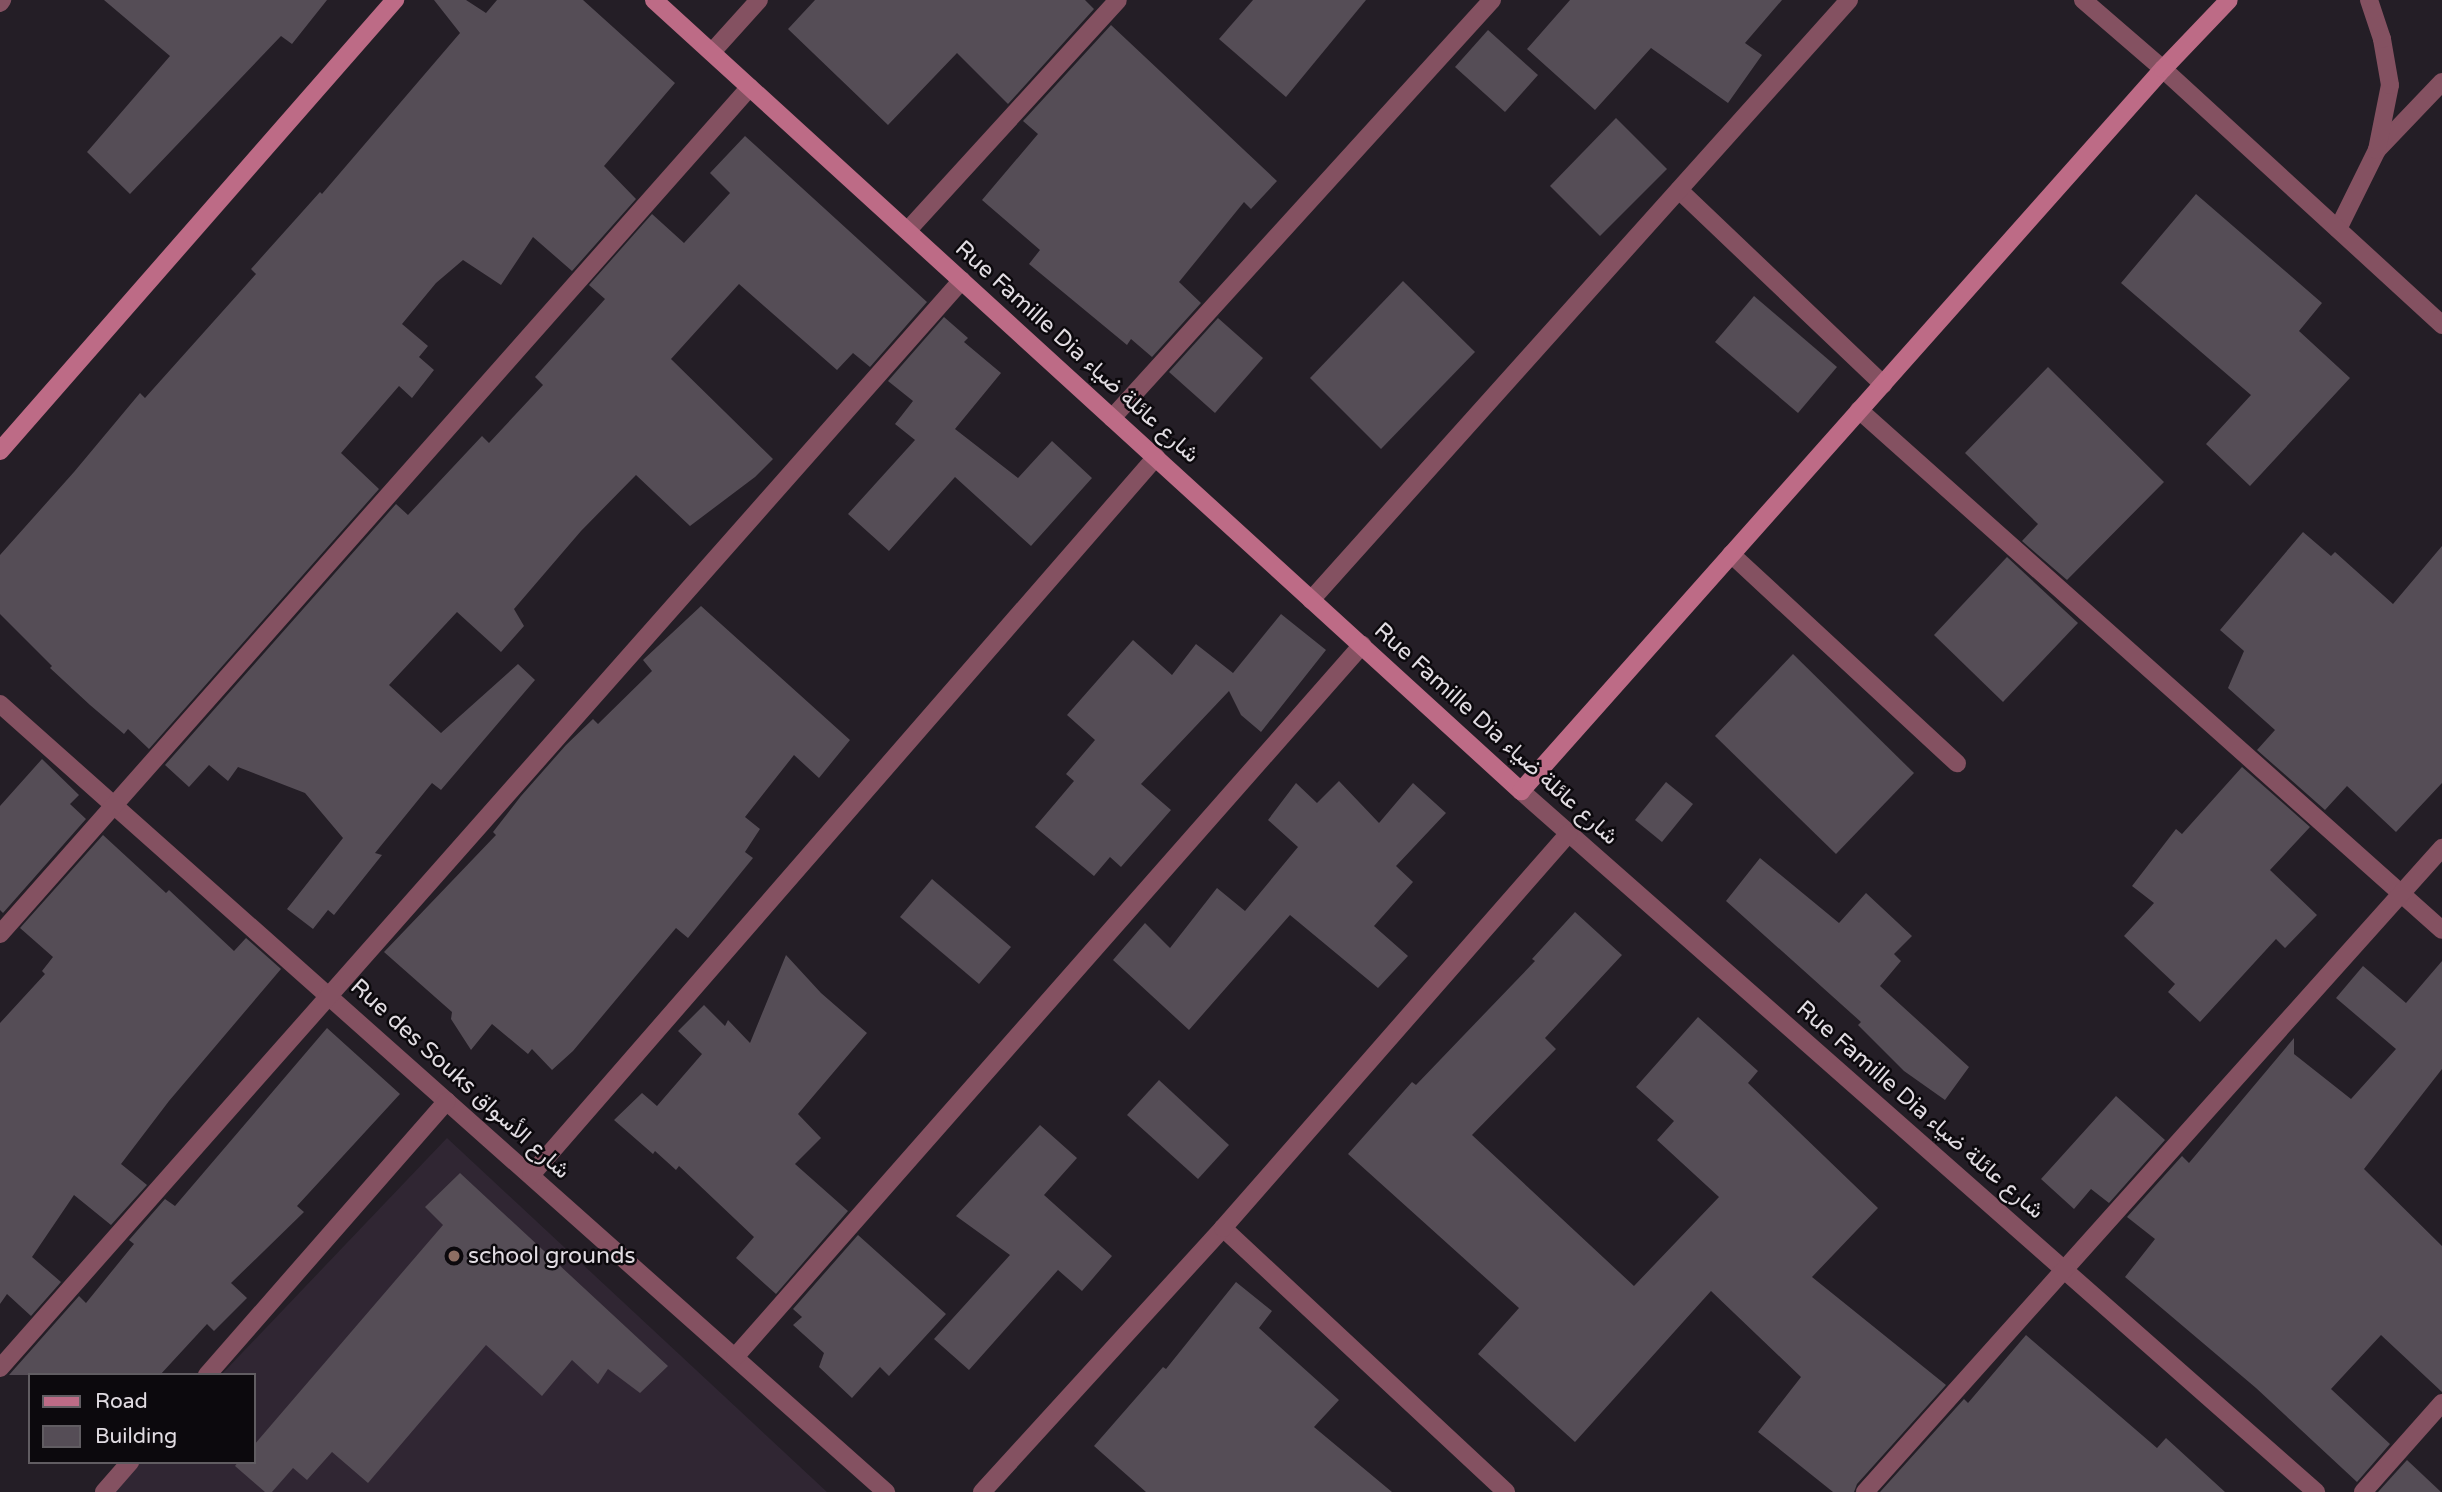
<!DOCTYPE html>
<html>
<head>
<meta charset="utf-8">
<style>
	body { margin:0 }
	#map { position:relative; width:2442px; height:1492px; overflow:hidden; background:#241e26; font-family:"Varela Round",Vazirmatn,sans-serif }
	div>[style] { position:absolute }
	.built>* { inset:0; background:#302633 }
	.building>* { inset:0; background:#554d56 }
	.lane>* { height:18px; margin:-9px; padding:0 9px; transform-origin:9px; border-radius:9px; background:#845161 }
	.street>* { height:18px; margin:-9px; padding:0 9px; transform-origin:9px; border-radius:9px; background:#845161 }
	.secondary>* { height:18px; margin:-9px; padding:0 9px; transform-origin:9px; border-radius:9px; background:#bd6b86 }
	.dots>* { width:19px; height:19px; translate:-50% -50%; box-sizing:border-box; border:4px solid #0c090d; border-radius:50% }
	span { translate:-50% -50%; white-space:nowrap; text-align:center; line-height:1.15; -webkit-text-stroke:5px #0c090d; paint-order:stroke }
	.street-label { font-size:23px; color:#e1dce2 }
	.poi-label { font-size:23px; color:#e1dce2 }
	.left { translate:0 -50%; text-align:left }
	.legend { position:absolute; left:28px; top:1373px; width:228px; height:91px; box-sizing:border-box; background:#0c090d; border:2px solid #615d62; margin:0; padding:9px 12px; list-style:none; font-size:21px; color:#e1dce2 }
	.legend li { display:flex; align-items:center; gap:14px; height:35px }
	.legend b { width:35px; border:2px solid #615d62 }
</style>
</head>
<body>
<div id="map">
	<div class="built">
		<i style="clip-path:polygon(447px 1138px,827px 1492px,109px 1492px,137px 1462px,254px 1462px,254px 1375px,221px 1375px)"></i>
	</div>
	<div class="building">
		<i style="clip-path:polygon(104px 0,327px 0,292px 44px,281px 36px,130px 194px,87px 152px,170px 56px)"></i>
		<i style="clip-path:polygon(434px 0,466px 0,486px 13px,497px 0,583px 0,675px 83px,604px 166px,636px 199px,572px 271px,533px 237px,501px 285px,463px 260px,436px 283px,402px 324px,428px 346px,419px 357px,434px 370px,412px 398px,399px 386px,341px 453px,379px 489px,149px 749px,128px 729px,124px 734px,90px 705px,50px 668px,52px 666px,0 614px,0 555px,74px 472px,140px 393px,145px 398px,256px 274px,251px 269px,320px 192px,322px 194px,460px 33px)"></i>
		<i style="clip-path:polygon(815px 0,1085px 0,1094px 9px,1008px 104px,957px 53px,888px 125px,788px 29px)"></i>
		<i style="clip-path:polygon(1253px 0,1366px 0,1286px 97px,1219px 39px)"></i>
		<i style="clip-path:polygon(1570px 0,1782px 0,1745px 43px,1762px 55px,1728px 103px,1651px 48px,1595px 110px,1527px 49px)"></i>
		<i style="clip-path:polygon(1111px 25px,1277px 181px,1251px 209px,1244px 202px,1179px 282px,1201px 303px,1152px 357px,1131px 339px,1127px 345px,1029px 264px,1040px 250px,982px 200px,1038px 134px,1023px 121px)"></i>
		<i style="clip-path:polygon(1488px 30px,1538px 75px,1505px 112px,1455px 67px)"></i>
		<i style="clip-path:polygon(1616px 118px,1667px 169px,1600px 236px,1550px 186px)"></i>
		<i style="clip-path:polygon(745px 136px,927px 302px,870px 367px,853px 353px,837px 370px,739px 284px,671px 359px,773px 459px,755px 477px,690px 526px,636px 475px,581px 531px,514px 609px,524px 626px,501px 652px,457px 612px,389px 685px,441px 733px,518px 664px,535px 680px,441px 790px,432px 783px,375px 853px,382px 855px,334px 915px,328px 910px,313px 929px,287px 909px,343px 838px,305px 793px,238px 767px,228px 781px,209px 765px,189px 787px,165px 765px,396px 504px,408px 515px,482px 436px,489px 443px,543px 385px,535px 377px,605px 299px,589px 285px,652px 214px,684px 243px,730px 193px,710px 173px)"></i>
		<i style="clip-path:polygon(2196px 194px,2322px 303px,2299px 331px,2350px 378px,2250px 486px,2206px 444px,2251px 395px,2121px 283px)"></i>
		<i style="clip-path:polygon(1403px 281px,1475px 352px,1381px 449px,1310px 378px)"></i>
		<i style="clip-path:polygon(1754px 296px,1837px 367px,1798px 413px,1715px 342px)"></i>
		<i style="clip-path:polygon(944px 317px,968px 338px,964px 342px,1001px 373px,955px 429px,1018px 478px,1052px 441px,1092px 478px,1031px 546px,955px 477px,889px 551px,848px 514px,915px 440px,895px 424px,913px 401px,888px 381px)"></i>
		<i style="clip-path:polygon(1218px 318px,1263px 358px,1215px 413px,1169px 372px)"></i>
		<i style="clip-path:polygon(2048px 367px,2164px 482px,2067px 580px,2022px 541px,2038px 524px,1965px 453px)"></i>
		<i style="clip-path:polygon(2303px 532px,2331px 556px,2335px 552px,2393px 604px,2442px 546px,2442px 783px,2396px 832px,2347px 786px,2325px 810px,2257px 750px,2275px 730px,2228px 688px,2244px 651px,2220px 630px)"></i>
		<i style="clip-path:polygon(2007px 557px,2078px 623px,2003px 702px,1934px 635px)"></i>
		<i style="clip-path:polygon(701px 606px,850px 740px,819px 778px,794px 755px,745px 817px,760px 829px,745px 852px,753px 858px,688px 938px,676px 928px,573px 1051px,552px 1070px,532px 1049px,528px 1054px,492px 1024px,471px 1050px,451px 1019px,452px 1012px,384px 952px,496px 835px,493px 832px,521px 796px,566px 745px,593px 719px,598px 724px,652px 671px,643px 660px)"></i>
		<i style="clip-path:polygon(1281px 614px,1326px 650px,1261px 732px,1241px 715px,1229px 691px,1141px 784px,1171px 810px,1121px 867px,1110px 857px,1094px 876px,1035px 827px,1074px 781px,1066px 774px,1095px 740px,1067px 715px,1133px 640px,1172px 675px,1196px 644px,1233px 673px)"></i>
		<i style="clip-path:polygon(1793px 654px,1914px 773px,1836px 854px,1715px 736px)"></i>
		<i style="clip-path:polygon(42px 759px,79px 795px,70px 804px,86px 819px,3px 913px,0 910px,0 806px)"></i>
		<i style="clip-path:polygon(2242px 767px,2310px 827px,2270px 870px,2317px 915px,2285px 948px,2276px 939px,2200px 1022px,2168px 992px,2175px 984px,2124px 936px,2154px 903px,2132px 886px,2176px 829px,2182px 834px)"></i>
		<i style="clip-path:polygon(1339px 781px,1379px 823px,1413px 783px,1446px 813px,1396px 866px,1413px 882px,1374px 926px,1408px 956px,1378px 988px,1290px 915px,1189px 1030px,1113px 960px,1145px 923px,1170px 948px,1217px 888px,1245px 911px,1298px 847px,1268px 820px,1296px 783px,1317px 803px)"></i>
		<i style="clip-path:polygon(1666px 782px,1693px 804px,1662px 842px,1635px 820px)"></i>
		<i style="clip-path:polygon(103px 835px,166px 893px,169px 890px,234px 951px,246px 938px,281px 969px,169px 1101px,121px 1164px,147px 1185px,111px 1225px,74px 1195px,32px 1257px,61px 1282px,31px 1316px,7px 1294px,0 1304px,0 1023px,45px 974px,42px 971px,53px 957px,20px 928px)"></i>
		<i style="clip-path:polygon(1760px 858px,1839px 923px,1866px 893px,1912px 936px,1894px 954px,1901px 961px,1880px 986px,1969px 1067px,1945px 1100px,1904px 1071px,1858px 1025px,1861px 1022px,1726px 901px)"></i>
		<i style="clip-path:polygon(932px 879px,1011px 947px,979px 984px,900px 917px)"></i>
		<i style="clip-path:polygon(1575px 912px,1622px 955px,1545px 1038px,1556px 1049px,1472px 1135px,1634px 1286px,1719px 1197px,1657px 1140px,1674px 1121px,1636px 1087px,1698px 1017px,1758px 1071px,1748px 1083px,1878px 1208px,1812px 1277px,1946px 1385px,1857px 1484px,1854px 1492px,1833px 1492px,1758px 1432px,1801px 1377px,1711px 1291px,1575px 1442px,1478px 1354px,1519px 1308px,1348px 1154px,1412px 1082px,1416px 1085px,1535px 961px,1532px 959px)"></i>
		<i style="clip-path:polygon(786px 955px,821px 993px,867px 1033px,798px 1114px,821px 1138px,795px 1164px,848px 1211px,776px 1294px,736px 1258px,754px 1237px,679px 1166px,676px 1170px,655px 1151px,653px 1154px,614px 1120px,642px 1093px,657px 1106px,702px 1054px,678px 1031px,704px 1005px,725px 1026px,728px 1020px,750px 1043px)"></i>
		<i style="clip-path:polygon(2442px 961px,2442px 1069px,2364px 1169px,2442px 1246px,2442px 1392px,2381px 1335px,2331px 1389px,2390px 1444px,2357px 1482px,2256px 1388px,2125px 1277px,2155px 1239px,2127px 1217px,2182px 1156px,2189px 1163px,2294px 1038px,2294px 1054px,2351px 1099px,2396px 1049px,2336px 998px,2363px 966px,2406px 1003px)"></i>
		<i style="clip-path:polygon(327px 1028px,400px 1094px,297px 1206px,304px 1212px,231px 1283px,247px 1298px,214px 1331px,207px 1324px,160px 1375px,9px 1375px,79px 1296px,86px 1303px,134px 1244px,129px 1240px,165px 1199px,175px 1206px)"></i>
		<i style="clip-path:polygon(1159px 1080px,1229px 1145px,1198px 1179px,1127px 1115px)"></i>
		<i style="clip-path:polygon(2116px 1096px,2165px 1140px,2109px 1203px,2091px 1189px,2074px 1209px,2041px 1179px)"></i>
		<i style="clip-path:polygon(1040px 1125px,1077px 1158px,1044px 1195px,1112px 1256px,1082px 1291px,1058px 1270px,969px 1370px,934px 1339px,1010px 1255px,956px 1216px)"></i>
		<i style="clip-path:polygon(460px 1173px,668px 1366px,640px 1393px,608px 1369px,598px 1384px,572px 1360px,542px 1396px,486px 1345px,368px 1483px,332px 1452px,307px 1480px,293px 1468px,272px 1492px,265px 1492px,235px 1466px,238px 1462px,254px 1462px,254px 1445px,443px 1225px,425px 1207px)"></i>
		<i style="clip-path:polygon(858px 1235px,946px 1314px,889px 1376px,880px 1367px,852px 1398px,819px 1367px,824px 1353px,793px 1325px,802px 1317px,793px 1309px)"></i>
		<i style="clip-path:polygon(1236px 1282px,1272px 1311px,1259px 1328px,1339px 1400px,1314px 1427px,1392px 1492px,1146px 1492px,1094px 1446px,1163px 1367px,1166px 1369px)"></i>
		<i style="clip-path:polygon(2026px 1335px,2157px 1448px,2166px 1438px,2225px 1492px,1880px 1492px,1964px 1399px,1968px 1403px)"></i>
		<i style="clip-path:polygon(2407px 1460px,2441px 1492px,2378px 1492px)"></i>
	</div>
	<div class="lane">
		<i style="left:2377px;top:150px;width:94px;rotate:-46.3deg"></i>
		<i style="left:2338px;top:229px;width:88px;rotate:-63.7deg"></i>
		<i style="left:2377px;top:150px;width:66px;rotate:-78.7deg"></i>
		<i style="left:2390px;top:85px;width:47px;rotate:-99.9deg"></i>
		<i style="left:2382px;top:39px;width:41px;rotate:-108.4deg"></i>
	</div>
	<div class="street">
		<i style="left:2083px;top:0;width:106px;rotate:40.8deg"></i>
		<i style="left:2163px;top:69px;width:379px;rotate:42.5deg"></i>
		<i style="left:0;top:3px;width:4px;rotate:-56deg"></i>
		<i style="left:712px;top:52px;width:70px;rotate:-47.9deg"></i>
		<i style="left:1679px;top:190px;width:282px;rotate:43.6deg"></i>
		<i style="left:908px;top:230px;width:311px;rotate:-47.6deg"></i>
		<i style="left:1859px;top:410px;width:781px;rotate:41.73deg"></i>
		<i style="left:1112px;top:418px;width:565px;rotate:-47.73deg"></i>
		<i style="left:1731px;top:554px;width:308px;rotate:42.8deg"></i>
		<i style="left:1311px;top:600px;width:806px;rotate:-48.12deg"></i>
		<i style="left:0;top:704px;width:1186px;rotate:41.65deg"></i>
		<i style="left:1521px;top:791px;width:1060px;rotate:41.4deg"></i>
		<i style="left:0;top:934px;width:1131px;rotate:-48.48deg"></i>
		<i style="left:531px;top:1175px;width:952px;rotate:-48.96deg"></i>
		<i style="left:1223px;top:1228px;width:387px;rotate:43deg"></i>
		<i style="left:735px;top:1357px;width:949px;rotate:-48.63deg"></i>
		<i style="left:0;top:1368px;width:1452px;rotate:-48.52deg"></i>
		<i style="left:207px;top:1375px;width:364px;rotate:-48.8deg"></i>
		<i style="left:104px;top:1492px;width:40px;rotate:-49deg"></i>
		<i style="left:982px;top:1492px;width:357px;rotate:-47.6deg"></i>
		<i style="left:1223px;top:1228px;width:525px;rotate:-48.78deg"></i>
		<i style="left:1865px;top:1492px;width:865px;rotate:-48.14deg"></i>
		<i style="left:2363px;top:1492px;width:119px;rotate:-48.4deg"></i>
	</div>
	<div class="secondary">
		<i style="left:654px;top:0;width:1174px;rotate:42.38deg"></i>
		<i style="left:1521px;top:791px;width:966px;rotate:-48.36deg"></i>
		<i style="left:2163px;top:69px;width:95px;rotate:-46.3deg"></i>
		<i style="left:0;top:451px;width:600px;rotate:-48.79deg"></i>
	</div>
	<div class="dots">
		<i style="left:454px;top:1256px;background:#8d6e63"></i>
	</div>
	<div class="street-label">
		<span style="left:1077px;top:352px;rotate:42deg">Rue Famille Dia شارع عائلة ضياء</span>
		<span style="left:1496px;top:734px;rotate:42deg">Rue Famille Dia شارع عائلة ضياء</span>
		<span style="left:460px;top:1079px;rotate:42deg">Rue des Souks شارع الأسواق</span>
		<span style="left:1920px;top:1110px;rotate:41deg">Rue Famille Dia شارع عائلة ضياء</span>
	</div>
	<div class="poi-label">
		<span class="left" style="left:468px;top:1256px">school grounds</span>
	</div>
	<ul class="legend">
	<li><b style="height:9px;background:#bd6b86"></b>Road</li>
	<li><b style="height:19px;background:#554d56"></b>Building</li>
	</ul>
</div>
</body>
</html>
